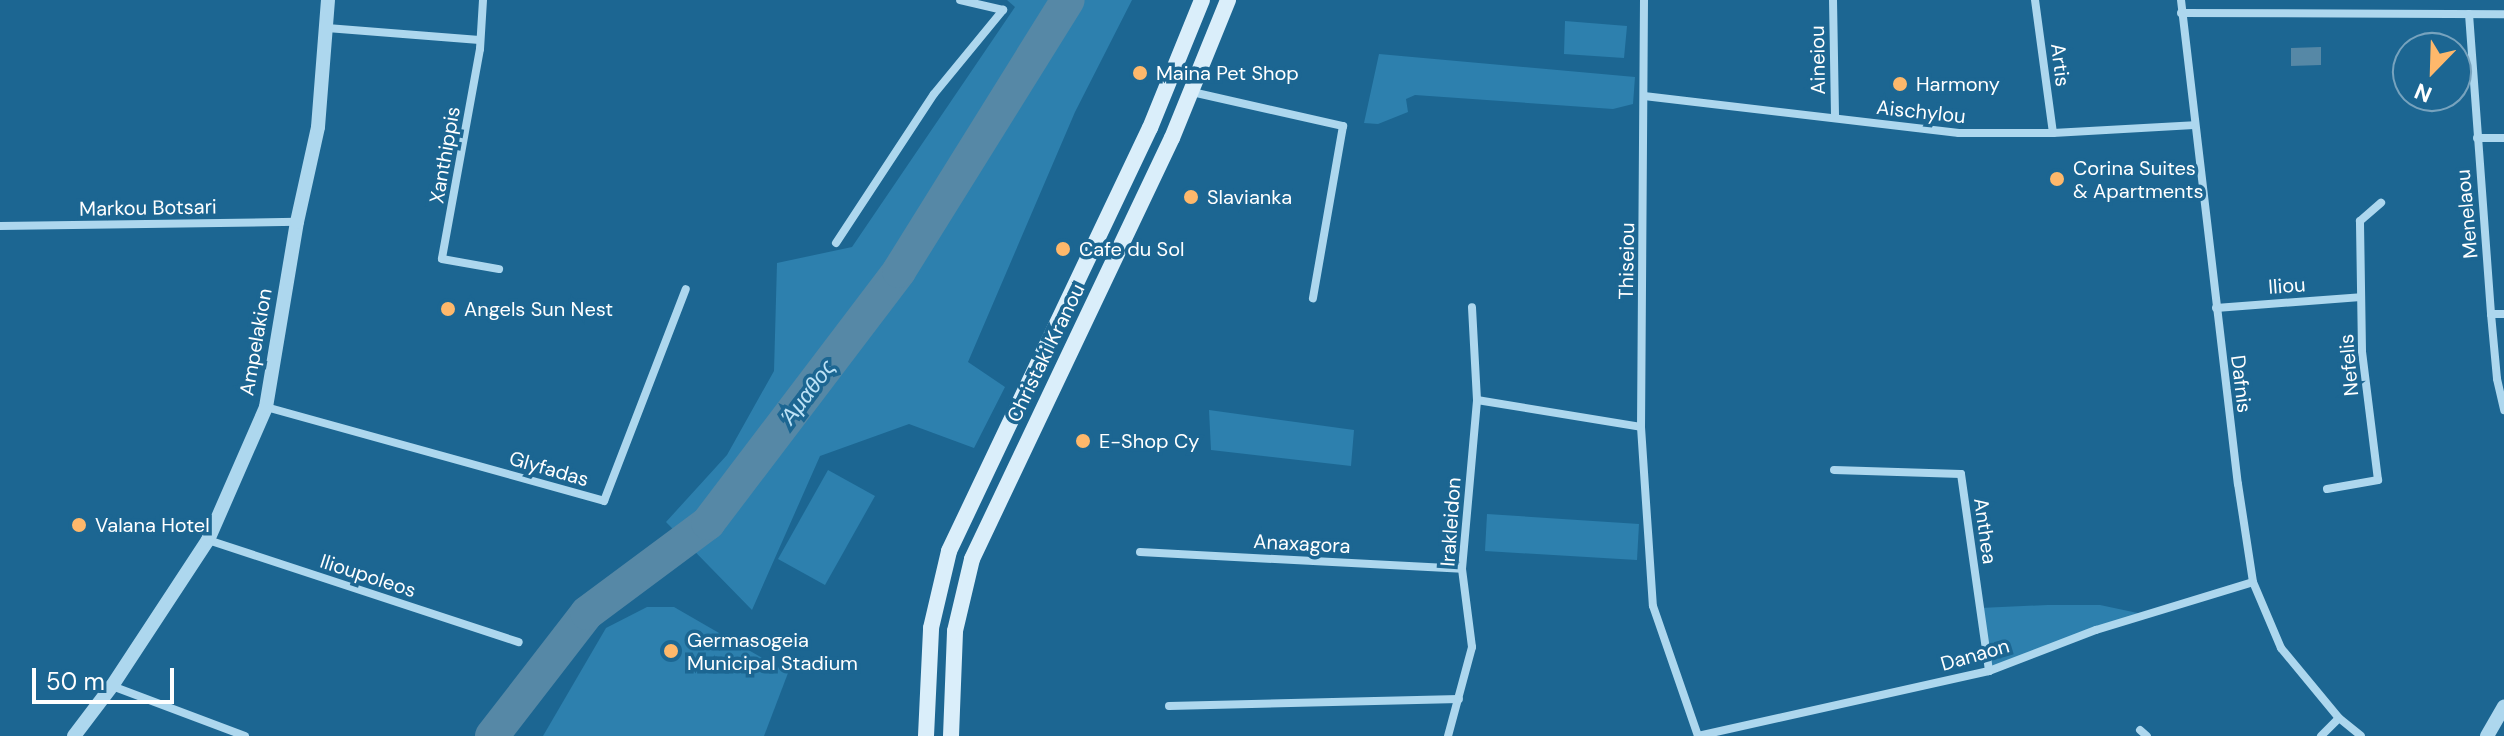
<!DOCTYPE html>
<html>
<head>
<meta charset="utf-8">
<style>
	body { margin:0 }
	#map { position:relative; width:2504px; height:736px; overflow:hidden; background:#1c6692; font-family:"DM Sans",sans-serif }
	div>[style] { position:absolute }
	.green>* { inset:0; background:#2d80ae }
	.water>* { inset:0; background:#5688a6 }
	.river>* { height:34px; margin:-17px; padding:0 17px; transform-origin:17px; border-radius:17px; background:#5688a6 }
	.minor>* { height:8px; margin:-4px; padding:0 4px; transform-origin:4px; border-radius:4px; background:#add7ee }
	.tertiary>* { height:14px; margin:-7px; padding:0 7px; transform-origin:7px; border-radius:7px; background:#add7ee }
	.secondary>* { height:16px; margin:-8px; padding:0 8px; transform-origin:8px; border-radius:8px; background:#daeefa }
	.dots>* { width:22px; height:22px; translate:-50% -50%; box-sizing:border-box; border:4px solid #1c6692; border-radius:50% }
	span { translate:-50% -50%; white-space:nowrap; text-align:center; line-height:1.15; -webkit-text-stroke:7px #1c6692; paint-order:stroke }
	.street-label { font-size:20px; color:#fff }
	.poi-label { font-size:20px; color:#fff }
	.left { translate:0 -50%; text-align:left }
	.water-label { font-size:22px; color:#bce2f6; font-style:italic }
	.north { position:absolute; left:2392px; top:32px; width:80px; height:80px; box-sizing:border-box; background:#1c6692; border:2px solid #77a3be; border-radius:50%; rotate:203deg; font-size:22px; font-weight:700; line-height:32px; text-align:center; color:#fff }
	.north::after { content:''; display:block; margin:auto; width:28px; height:36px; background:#feb86b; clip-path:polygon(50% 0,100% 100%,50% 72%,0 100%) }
	.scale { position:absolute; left:32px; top:668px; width:142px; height:36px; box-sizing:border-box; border:4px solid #fff; border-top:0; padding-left:10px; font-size:24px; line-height:28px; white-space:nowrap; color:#fff; -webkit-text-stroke:6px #1c6692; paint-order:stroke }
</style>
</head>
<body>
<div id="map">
	<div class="green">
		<i style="clip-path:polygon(1007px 0,1132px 0,1075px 112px,968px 362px,1005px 387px,974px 448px,909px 424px,820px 456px,752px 610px,666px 522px,727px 455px,774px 371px,777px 263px,852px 247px,1015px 7px)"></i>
		<i style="clip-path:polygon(1565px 21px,1627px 26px,1624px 58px,1564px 54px)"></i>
		<i style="clip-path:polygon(1379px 54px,1635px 77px,1633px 104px,1613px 109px,1415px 95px,1406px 99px,1408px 112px,1378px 124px,1364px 123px)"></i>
		<i style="clip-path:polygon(1209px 410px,1354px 430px,1351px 466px,1211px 450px)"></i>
		<i style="clip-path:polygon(828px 470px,875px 496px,825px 585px,778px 559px)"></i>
		<i style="clip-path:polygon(1487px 514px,1639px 524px,1637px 560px,1485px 551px)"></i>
		<i style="clip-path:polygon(2048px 605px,2100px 605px,2147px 615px,1989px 671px,1980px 608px)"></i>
		<i style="clip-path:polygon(647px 607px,674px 607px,788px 673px,764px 736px,543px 736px,606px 628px)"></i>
	</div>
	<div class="water">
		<i style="clip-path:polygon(2321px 47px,2321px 65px,2291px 66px,2291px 48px)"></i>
	</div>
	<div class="river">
		<i style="left:492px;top:736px;width:155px;rotate:-52.3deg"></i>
		<i style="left:587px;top:613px;width:151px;rotate:-36.6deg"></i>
		<i style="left:708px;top:523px;width:316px;rotate:-52.8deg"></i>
		<i style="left:899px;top:271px;width:319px;rotate:-58.1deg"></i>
	</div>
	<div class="minor">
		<i style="left:483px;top:0;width:49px;rotate:93.5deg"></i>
		<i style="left:480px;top:49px;width:213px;rotate:100.3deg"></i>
		<i style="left:442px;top:259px;width:58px;rotate:10deg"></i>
		<i style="left:1644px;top:0;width:427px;rotate:90.4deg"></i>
		<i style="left:1641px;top:427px;width:179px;rotate:86.2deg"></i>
		<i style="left:1653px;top:606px;width:138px;rotate:70.9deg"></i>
		<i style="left:1833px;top:0;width:118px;rotate:89deg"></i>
		<i style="left:2035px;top:0;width:134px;rotate:82.3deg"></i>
		<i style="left:2181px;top:0;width:487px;rotate:83.3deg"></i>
		<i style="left:2238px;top:484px;width:99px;rotate:81.3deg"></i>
		<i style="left:2253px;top:582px;width:72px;rotate:67deg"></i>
		<i style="left:2281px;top:648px;width:91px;rotate:50.4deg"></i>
		<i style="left:2339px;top:718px;width:28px;rotate:39deg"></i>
		<i style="left:2181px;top:13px;width:323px;rotate:0.2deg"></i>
		<i style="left:2469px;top:14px;width:301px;rotate:85.8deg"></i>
		<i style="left:2491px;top:314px;width:65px;rotate:84.7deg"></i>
		<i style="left:2497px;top:379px;width:32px;rotate:77deg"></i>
		<i style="left:327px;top:28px;width:153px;rotate:4.5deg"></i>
		<i style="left:1192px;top:92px;width:155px;rotate:12.7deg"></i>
		<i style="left:1343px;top:126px;width:175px;rotate:99.9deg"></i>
		<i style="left:1644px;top:96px;width:317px;rotate:6.7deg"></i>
		<i style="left:1959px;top:133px;width:94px"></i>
		<i style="left:2053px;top:133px;width:141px;rotate:-3.2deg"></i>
		<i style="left:2477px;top:138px;width:27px"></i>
		<i style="left:0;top:226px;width:297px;rotate:-0.8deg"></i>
		<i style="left:836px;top:243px;width:178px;rotate:-56.7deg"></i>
		<i style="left:934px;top:94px;width:109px;rotate:-50.6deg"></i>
		<i style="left:1003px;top:10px;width:44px;rotate:-166.9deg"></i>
		<i style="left:2216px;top:308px;width:145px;rotate:-4.3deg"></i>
		<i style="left:2491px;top:314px;width:13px"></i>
		<i style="left:1477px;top:400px;width:166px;rotate:9.3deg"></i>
		<i style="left:266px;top:407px;width:351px;rotate:15.5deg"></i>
		<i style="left:604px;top:501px;width:227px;rotate:-68.9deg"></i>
		<i style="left:1834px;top:470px;width:127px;rotate:1.8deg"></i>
		<i style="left:1961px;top:474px;width:199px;rotate:81.9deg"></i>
		<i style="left:2327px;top:489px;width:52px;rotate:-10deg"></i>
		<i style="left:2378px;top:480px;width:130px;rotate:-97.1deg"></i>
		<i style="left:2362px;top:351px;width:130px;rotate:-90.9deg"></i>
		<i style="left:2360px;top:221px;width:28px;rotate:-41deg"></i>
		<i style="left:208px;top:540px;width:327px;rotate:18.2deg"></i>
		<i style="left:1140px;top:552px;width:322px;rotate:3deg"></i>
		<i style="left:112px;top:686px;width:142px;rotate:20.6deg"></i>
		<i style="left:1169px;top:706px;width:290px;rotate:-1.4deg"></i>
		<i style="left:2140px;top:730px;width:9px;rotate:41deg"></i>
		<i style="left:1448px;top:736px;width:92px;rotate:-74.9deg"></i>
		<i style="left:1472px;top:647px;width:79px;rotate:-97.3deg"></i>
		<i style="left:1462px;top:569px;width:170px;rotate:-84.9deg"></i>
		<i style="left:1477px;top:400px;width:93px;rotate:-93.1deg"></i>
		<i style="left:1698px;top:736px;width:298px;rotate:-12.6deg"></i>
		<i style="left:1989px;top:671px;width:115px;rotate:-21deg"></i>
		<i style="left:2096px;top:630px;width:164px;rotate:-17deg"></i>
		<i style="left:2321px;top:736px;width:25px;rotate:-45deg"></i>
	</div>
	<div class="tertiary">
		<i style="left:74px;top:736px;width:63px;rotate:-52.8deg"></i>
		<i style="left:112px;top:686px;width:175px;rotate:-56.7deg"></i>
		<i style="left:208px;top:540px;width:145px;rotate:-66.4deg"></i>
		<i style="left:266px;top:407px;width:188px;rotate:-80.5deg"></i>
		<i style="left:297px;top:222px;width:97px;rotate:-77.5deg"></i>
		<i style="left:318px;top:127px;width:127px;rotate:-85.5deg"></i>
		<i style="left:2487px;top:736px;width:34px;rotate:-60deg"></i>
	</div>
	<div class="secondary">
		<i style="left:926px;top:736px;width:108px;rotate:-87.3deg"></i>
		<i style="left:931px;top:628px;width:79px;rotate:-76.8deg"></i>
		<i style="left:949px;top:551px;width:468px;rotate:-64.6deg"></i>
		<i style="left:1150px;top:128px;width:138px;rotate:-67.9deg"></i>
		<i style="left:951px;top:736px;width:105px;rotate:-87.8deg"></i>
		<i style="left:955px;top:631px;width:74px;rotate:-76.7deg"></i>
		<i style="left:972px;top:559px;width:466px;rotate:-64.6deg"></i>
		<i style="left:1172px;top:138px;width:149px;rotate:-67.9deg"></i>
	</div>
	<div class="dots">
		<i style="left:1140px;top:73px;background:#feb86b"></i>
		<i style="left:1900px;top:84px;background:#feb86b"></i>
		<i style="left:2057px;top:179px;background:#feb86b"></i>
		<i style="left:1191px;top:197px;background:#feb86b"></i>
		<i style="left:1063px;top:249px;background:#feb86b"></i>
		<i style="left:448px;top:309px;background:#feb86b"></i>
		<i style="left:1083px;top:441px;background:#feb86b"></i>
		<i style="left:79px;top:525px;background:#feb86b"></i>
		<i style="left:671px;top:651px;background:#feb86b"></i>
	</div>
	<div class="street-label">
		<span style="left:1818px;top:60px;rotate:-91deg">Aineiou</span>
		<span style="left:2060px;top:65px;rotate:83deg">Artis</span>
		<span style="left:1921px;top:112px;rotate:6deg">Aischylou</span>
		<span style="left:445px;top:155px;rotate:-80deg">Xanthippis</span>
		<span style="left:148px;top:208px;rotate:-1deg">Markou Botsari</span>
		<span style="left:2467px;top:214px;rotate:-95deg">Menelaou</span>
		<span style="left:1627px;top:261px;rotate:-89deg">Thiseiou</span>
		<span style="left:2287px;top:286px;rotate:-4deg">Iliou</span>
		<span style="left:256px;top:342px;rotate:-80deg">Ampelakion</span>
		<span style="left:1046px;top:353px;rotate:-64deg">Christaki Kranou</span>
		<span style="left:2349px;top:365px;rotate:-95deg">Nefelis</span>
		<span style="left:2241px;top:384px;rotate:83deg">Dafnis</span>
		<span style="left:549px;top:469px;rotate:16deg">Glyfadas</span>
		<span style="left:1451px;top:522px;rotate:-86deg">Irakleidon</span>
		<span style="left:1985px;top:531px;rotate:82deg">Anthea</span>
		<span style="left:1302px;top:544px;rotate:3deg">Anaxagora</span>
		<span style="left:368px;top:576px;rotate:18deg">Ilioupoleos</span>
		<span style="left:1975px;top:655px;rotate:-16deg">Danaon</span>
	</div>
	<div class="poi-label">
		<span class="left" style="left:1156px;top:73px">Maina Pet Shop</span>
		<span class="left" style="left:1916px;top:84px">Harmony</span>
		<span class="left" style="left:2073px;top:180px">Corina Suites<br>&amp; Apartments</span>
		<span class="left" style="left:1207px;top:197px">Slavianka</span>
		<span class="left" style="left:1079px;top:249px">Cafe du Sol</span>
		<span class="left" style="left:464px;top:309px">Angels Sun Nest</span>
		<span class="left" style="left:1099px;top:441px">E-Shop Cy</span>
		<span class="left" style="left:95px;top:525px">Valana Hotel</span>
		<span class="left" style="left:687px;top:652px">Germasogeia<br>Municipal Stadium</span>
	</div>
	<div class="water-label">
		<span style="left:808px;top:392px;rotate:-53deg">Άμαθος</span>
	</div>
	<div class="north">N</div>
	<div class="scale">50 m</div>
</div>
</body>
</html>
